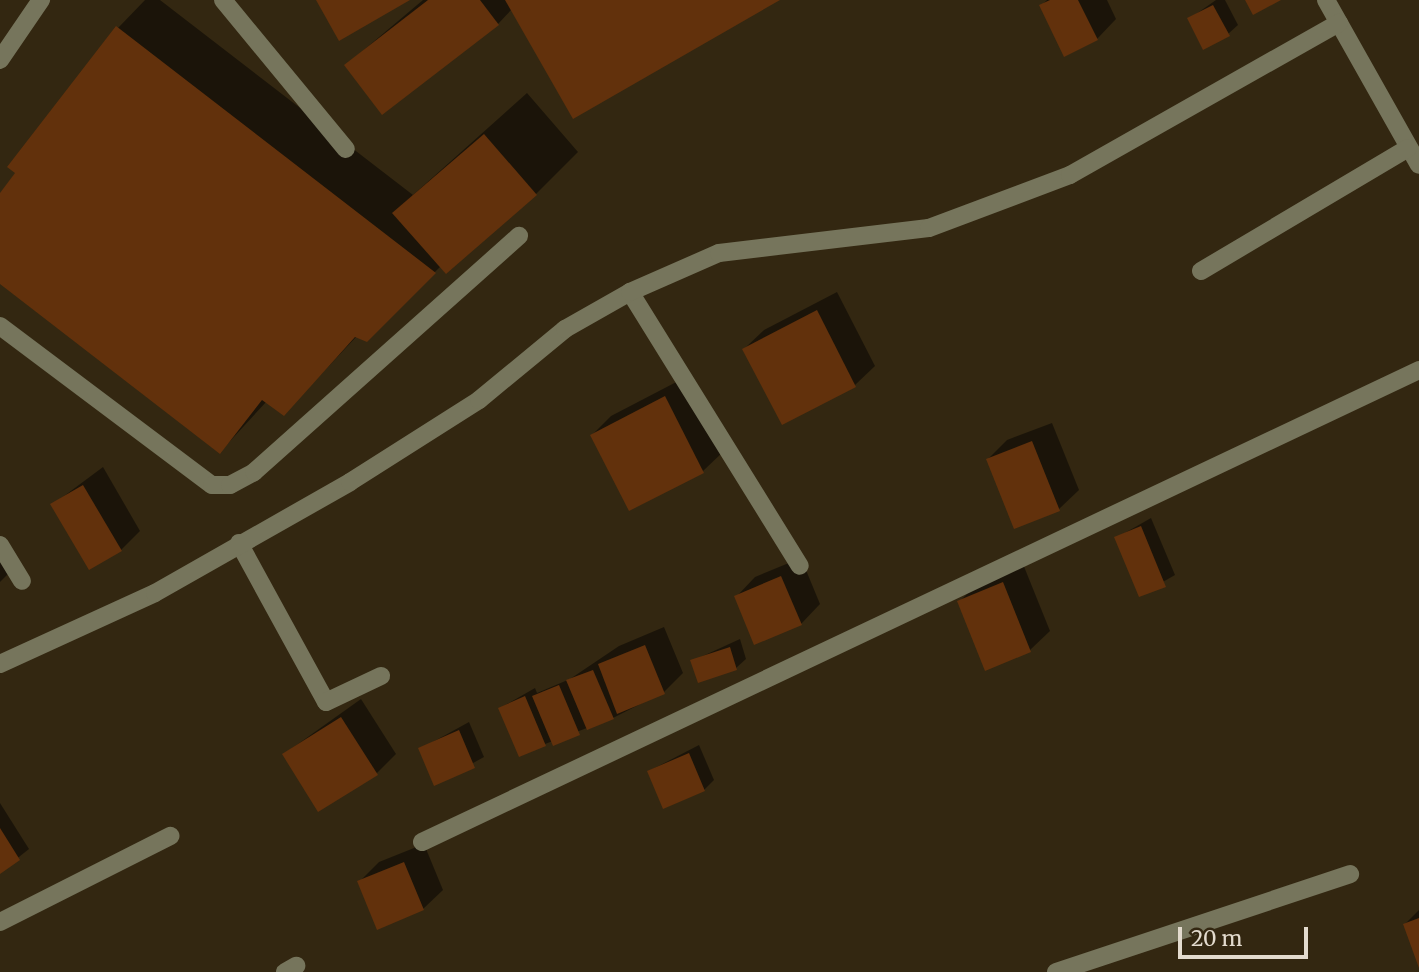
<!DOCTYPE html>
<html>
<head>
<meta charset="utf-8">
<style>
	body { margin:0 }
	#map { position:relative; width:1419px; height:972px; overflow:hidden; background:#332711; font-family:Merriweather,serif }
	div>[style] { position:absolute }
	.shadow>* { inset:0; background:#0007 }
	.building>* { inset:0; background:#62310c }
	.minor>* { height:18px; margin:-9px; padding:0 9px; transform-origin:9px; border-radius:9px; background:#76755c }
	span { translate:-50% -50%; white-space:nowrap; text-align:center; line-height:1.15; -webkit-text-stroke:7px #332711; paint-order:stroke }
	.scale { position:absolute; left:1178px; top:927px; width:130px; height:32px; box-sizing:border-box; border:4px solid #e3dbce; border-top:0; padding-left:9px; font-size:21px; line-height:24px; white-space:nowrap; color:#e3dbce; -webkit-text-stroke:5px #332711; paint-order:stroke }
</style>
</head>
<body>
<div id="map">
	<div class="shadow">
		<i style="clip-path:polygon(145px 0,160px 0,413px 195px,527px 93px,578px 152px,536px 194px,441px 266px,366px 340px,357px 336px,284px 414px,267px 401px,220px 452px,0 282px,0 195px,118px 28px)"></i>
		<i style="clip-path:polygon(423px 0,777px 0,512px 9px,498px 24px,346px 65px)"></i>
		<i style="clip-path:polygon(1047px 0,1107px 0,1116px 19px,1097px 39px,1041px 6px)"></i>
		<i style="clip-path:polygon(1216px 0,1225px 0,1238px 25px,1228px 34px,1189px 19px)"></i>
		<i style="clip-path:polygon(837px 292px,875px 366px,855px 385px,782px 423px,744px 349px,764px 330px)"></i>
		<i style="clip-path:polygon(684px 378px,723px 452px,703px 471px,630px 509px,592px 435px,611px 416px)"></i>
		<i style="clip-path:polygon(1052px 423px,1079px 490px,1059px 509px,1015px 527px,988px 459px,1007px 440px)"></i>
		<i style="clip-path:polygon(103px 467px,140px 531px,121px 550px,52px 505px)"></i>
		<i style="clip-path:polygon(1151px 518px,1175px 575px,1140px 595px,1116px 538px)"></i>
		<i style="clip-path:polygon(0 558px,9px 573px,0 582px)"></i>
		<i style="clip-path:polygon(801px 558px,820px 604px,801px 624px,736px 597px,755px 577px)"></i>
		<i style="clip-path:polygon(1023px 564px,1050px 631px,1030px 650px,986px 668px,959px 602px,978px 583px)"></i>
		<i style="clip-path:polygon(664px 627px,683px 673px,664px 692px,613px 718px,545px 744px,500px 708px,535px 688px,537px 693px,570px 679px,619px 646px)"></i>
		<i style="clip-path:polygon(740px 639px,746px 659px,736px 668px,692px 661px)"></i>
		<i style="clip-path:polygon(361px 699px,396px 754px,377px 773px,284px 754px)"></i>
		<i style="clip-path:polygon(469px 722px,484px 757px,435px 784px,420px 749px)"></i>
		<i style="clip-path:polygon(699px 745px,714px 780px,704px 790px,649px 771px)"></i>
		<i style="clip-path:polygon(0 803px,29px 849px,0 872px)"></i>
		<i style="clip-path:polygon(424px 844px,443px 890px,423px 909px,359px 882px,379px 862px)"></i>
		<i style="clip-path:polygon(1419px 910px,1419px 964px,1405px 924px)"></i>
	</div>
	<div class="building">
		<i style="clip-path:polygon(316px 0,410px 0,339px 41px)"></i>
		<i style="clip-path:polygon(428px 0,480px 0,499px 25px,382px 115px,344px 65px)"></i>
		<i style="clip-path:polygon(505px 0,780px 0,573px 119px)"></i>
		<i style="clip-path:polygon(1050px 0,1078px 0,1098px 40px,1064px 57px,1039px 5px)"></i>
		<i style="clip-path:polygon(1245px 0,1281px 0,1253px 15px)"></i>
		<i style="clip-path:polygon(1213px 5px,1230px 36px,1203px 50px,1187px 18px)"></i>
		<i style="clip-path:polygon(116px 26px,436px 273px,367px 342px,355px 337px,284px 416px,262px 400px,220px 454px,0 284px,0 193px,15px 173px,7px 167px)"></i>
		<i style="clip-path:polygon(484px 134px,537px 195px,446px 274px,392px 213px)"></i>
		<i style="clip-path:polygon(817px 310px,856px 387px,782px 425px,742px 349px)"></i>
		<i style="clip-path:polygon(665px 396px,704px 473px,629px 511px,590px 435px)"></i>
		<i style="clip-path:polygon(1032px 441px,1060px 511px,1014px 529px,986px 459px)"></i>
		<i style="clip-path:polygon(83px 485px,122px 551px,89px 570px,50px 504px)"></i>
		<i style="clip-path:polygon(1141px 526px,1166px 587px,1139px 597px,1114px 537px)"></i>
		<i style="clip-path:polygon(781px 576px,802px 625px,754px 645px,734px 596px)"></i>
		<i style="clip-path:polygon(1003px 582px,1031px 652px,985px 671px,957px 601px)"></i>
		<i style="clip-path:polygon(645px 645px,665px 694px,617px 714px,598px 664px)"></i>
		<i style="clip-path:polygon(730px 647px,737px 670px,698px 683px,690px 660px)"></i>
		<i style="clip-path:polygon(593px 670px,614px 719px,587px 730px,566px 680px)"></i>
		<i style="clip-path:polygon(559px 685px,580px 735px,553px 746px,532px 696px)"></i>
		<i style="clip-path:polygon(525px 696px,546px 746px,519px 757px,498px 708px)"></i>
		<i style="clip-path:polygon(341px 717px,378px 775px,318px 812px,282px 754px)"></i>
		<i style="clip-path:polygon(459px 730px,475px 768px,434px 786px,418px 748px)"></i>
		<i style="clip-path:polygon(689px 753px,705px 791px,663px 809px,647px 771px)"></i>
		<i style="clip-path:polygon(0 828px,20px 860px,0 874px)"></i>
		<i style="clip-path:polygon(404px 862px,424px 910px,377px 930px,357px 881px)"></i>
		<i style="clip-path:polygon(1419px 918px,1419px 968px,1403px 924px)"></i>
	</div>
	<div class="minor">
		<i style="left:223px;top:0;width:193px;rotate:50.5deg"></i>
		<i style="left:1326px;top:0;width:189px;rotate:60.6deg"></i>
		<i style="left:0;top:60px;width:73px;rotate:-55.7deg"></i>
		<i style="left:1201px;top:271px;width:241px;rotate:-30.7deg"></i>
		<i style="left:630px;top:292px;width:322px;rotate:58.2deg"></i>
		<i style="left:0;top:326px;width:265px;rotate:36.9deg"></i>
		<i style="left:212px;top:485px;width:18px"></i>
		<i style="left:230px;top:485px;width:27px;rotate:-28deg"></i>
		<i style="left:254px;top:472px;width:355px;rotate:-41.7deg"></i>
		<i style="left:239px;top:543px;width:181px;rotate:61.3deg"></i>
		<i style="left:326px;top:702px;width:61px;rotate:-25.3deg"></i>
		<i style="left:0;top:545px;width:42px;rotate:58.6deg"></i>
		<i style="left:0;top:664px;width:170px;rotate:-24.6deg"></i>
		<i style="left:155px;top:593px;width:224px;rotate:-29.6deg"></i>
		<i style="left:350px;top:482px;width:153px;rotate:-32.4deg"></i>
		<i style="left:479px;top:400px;width:112px;rotate:-39.5deg"></i>
		<i style="left:565px;top:329px;width:75px;rotate:-29.6deg"></i>
		<i style="left:630px;top:292px;width:97px;rotate:-23.7deg"></i>
		<i style="left:719px;top:253px;width:211px;rotate:-6.8deg"></i>
		<i style="left:929px;top:228px;width:151px;rotate:-20.6deg"></i>
		<i style="left:1070px;top:175px;width:309px;rotate:-29.5deg"></i>
		<i style="left:422px;top:842px;width:1103px;rotate:-25.33deg"></i>
		<i style="left:0;top:922px;width:191px;rotate:-26.8deg"></i>
		<i style="left:285px;top:972px;width:13px;rotate:-29deg"></i>
		<i style="left:1056px;top:972px;width:310px;rotate:-18.4deg"></i>
	</div>
	<div class="scale">20 m</div>
</div>
</body>
</html>
